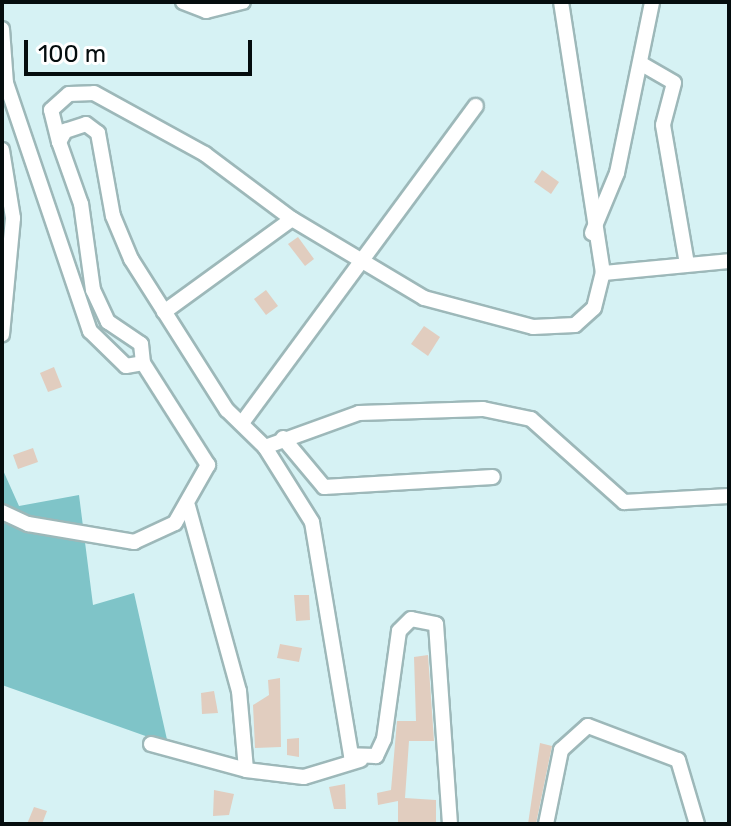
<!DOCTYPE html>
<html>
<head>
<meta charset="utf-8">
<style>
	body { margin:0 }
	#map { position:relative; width:731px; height:826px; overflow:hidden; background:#d6f2f4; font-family:Rubik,sans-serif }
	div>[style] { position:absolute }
	.forest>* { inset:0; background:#7fc4c8 }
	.building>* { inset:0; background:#e1cdbf }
	.roads { filter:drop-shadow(2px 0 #9db8b9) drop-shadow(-2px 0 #9db8b9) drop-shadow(0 2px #9db8b9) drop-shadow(0 -2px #9db8b9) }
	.street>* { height:14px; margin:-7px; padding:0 7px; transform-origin:7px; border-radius:7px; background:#fff }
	span { translate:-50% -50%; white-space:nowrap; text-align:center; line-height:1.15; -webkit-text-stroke:8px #fff; paint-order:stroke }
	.frame { position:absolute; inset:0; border:4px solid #050d0e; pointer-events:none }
	.scale { position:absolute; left:24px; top:40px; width:228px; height:36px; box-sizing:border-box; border:4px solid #050d0e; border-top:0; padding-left:10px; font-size:24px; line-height:28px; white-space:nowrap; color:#050d0e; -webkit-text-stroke:6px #fff; paint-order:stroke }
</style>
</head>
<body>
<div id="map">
	<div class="forest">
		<i style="clip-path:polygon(2px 468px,19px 506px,79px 495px,93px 605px,134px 593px,168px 744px,2px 685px)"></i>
	</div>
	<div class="building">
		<i style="clip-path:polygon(542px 170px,559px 182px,551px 194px,534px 182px)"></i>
		<i style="clip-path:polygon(298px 237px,314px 259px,305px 266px,288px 244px)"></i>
		<i style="clip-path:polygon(266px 290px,278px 306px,266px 315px,254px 299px)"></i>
		<i style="clip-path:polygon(424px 326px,440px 337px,428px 356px,411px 344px)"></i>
		<i style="clip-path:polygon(54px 367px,62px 387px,48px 392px,40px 373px)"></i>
		<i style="clip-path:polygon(33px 448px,38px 462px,18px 469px,13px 455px)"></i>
		<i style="clip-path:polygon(294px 595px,309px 595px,310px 620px,296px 621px)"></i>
		<i style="clip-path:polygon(280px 644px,302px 648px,299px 662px,277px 658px)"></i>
		<i style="clip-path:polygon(428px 655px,434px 741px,409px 741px,405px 798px,436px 800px,436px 824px,398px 824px,398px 801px,378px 805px,377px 793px,391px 790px,397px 721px,416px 721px,414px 657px)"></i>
		<i style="clip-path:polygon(280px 678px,281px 747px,255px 748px,253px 705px,269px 695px,268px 680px)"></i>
		<i style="clip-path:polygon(214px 691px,218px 713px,202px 714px,201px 693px)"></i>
		<i style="clip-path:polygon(299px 738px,299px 757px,287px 755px,287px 739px)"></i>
		<i style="clip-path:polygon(540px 743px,552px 746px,536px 824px,528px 824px)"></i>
		<i style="clip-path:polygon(345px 784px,346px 809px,334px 809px,329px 787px)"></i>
		<i style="clip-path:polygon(214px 790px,234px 794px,229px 815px,213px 816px)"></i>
		<i style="clip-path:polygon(34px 807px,47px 811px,42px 824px,27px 824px)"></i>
	</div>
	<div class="roads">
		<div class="street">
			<i style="left:183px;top:2px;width:25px;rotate:21deg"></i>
			<i style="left:206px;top:11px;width:38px;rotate:-14deg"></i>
			<i style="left:2px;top:29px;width:54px;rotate:85.8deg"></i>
			<i style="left:6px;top:83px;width:262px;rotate:71.3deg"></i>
			<i style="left:90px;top:331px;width:50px;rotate:44.2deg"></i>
			<i style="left:126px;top:366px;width:17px;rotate:-10deg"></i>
			<i style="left:143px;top:363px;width:19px;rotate:-96deg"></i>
			<i style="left:141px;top:344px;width:40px;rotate:-146deg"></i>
			<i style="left:108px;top:322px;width:35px;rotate:-115deg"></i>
			<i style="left:93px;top:290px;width:87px;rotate:-97.9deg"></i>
			<i style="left:81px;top:204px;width:66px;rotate:-109.5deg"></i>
			<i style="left:59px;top:142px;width:13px;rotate:-61deg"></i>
			<i style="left:65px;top:131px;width:22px;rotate:-18deg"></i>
			<i style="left:86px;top:124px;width:15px;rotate:37deg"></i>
			<i style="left:98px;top:133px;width:84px;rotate:79.8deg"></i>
			<i style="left:113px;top:216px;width:47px;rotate:67.3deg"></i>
			<i style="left:131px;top:259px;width:179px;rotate:57.6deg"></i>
			<i style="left:227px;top:410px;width:53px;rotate:44.2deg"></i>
			<i style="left:640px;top:63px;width:39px;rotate:30deg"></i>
			<i style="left:674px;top:83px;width:43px;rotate:104.7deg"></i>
			<i style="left:663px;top:125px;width:141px;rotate:80.2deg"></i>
			<i style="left:59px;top:142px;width:33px;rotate:-104deg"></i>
			<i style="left:51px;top:110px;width:24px;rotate:-42deg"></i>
			<i style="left:69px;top:94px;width:25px;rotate:-2deg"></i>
			<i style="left:94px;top:93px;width:127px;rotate:28.8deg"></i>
			<i style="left:205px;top:154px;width:109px;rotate:36.8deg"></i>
			<i style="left:292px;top:219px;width:154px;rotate:30.9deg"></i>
			<i style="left:424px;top:298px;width:113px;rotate:14.9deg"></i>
			<i style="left:533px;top:327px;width:42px;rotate:-2.7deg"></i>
			<i style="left:575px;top:325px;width:25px;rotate:-42deg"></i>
			<i style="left:594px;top:308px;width:36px;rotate:-76deg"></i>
			<i style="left:603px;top:273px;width:274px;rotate:-98.8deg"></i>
			<i style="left:2px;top:150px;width:69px;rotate:80.8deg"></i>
			<i style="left:13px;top:218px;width:117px;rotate:95.4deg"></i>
			<i style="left:592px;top:233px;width:65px;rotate:-67.4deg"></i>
			<i style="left:617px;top:173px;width:175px;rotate:-78.4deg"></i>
			<i style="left:603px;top:273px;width:127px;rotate:-5.4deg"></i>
			<i style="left:164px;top:312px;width:158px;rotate:-36deg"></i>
			<i style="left:242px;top:423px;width:394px;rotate:-53.6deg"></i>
			<i style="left:283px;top:438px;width:64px;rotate:50.1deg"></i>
			<i style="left:324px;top:487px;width:169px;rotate:-3.4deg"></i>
			<i style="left:188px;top:506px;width:192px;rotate:74.6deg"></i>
			<i style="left:239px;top:691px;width:79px;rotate:84.9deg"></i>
			<i style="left:246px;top:770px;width:58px;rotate:6.9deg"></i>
			<i style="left:304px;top:777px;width:59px;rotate:-16.9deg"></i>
			<i style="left:2px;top:512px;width:29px;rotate:25deg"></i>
			<i style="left:28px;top:524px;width:108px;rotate:9.6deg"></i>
			<i style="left:134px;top:542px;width:45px;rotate:-24.9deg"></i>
			<i style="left:175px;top:523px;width:67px;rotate:-60.4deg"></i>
			<i style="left:208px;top:465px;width:121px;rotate:-122.5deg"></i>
			<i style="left:151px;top:744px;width:98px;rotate:15.3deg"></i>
			<i style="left:450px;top:824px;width:200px;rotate:-94deg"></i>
			<i style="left:436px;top:624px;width:25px;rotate:-169deg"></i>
			<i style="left:411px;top:619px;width:17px;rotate:135deg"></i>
			<i style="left:399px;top:631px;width:109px;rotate:97.9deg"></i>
			<i style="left:384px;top:739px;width:19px;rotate:115deg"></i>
			<i style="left:376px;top:756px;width:25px;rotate:-178deg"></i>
			<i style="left:351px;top:755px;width:236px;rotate:-99.5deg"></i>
			<i style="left:312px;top:522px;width:89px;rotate:-122.1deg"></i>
			<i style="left:265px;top:447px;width:100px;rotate:-19.9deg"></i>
			<i style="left:359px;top:413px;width:124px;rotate:-1.8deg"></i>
			<i style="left:483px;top:409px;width:49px;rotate:11.8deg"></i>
			<i style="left:531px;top:419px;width:125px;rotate:41.7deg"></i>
			<i style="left:624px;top:502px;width:105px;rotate:-3.3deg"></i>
			<i style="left:546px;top:824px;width:76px;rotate:-78.5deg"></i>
			<i style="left:561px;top:750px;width:36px;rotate:-42deg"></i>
			<i style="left:588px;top:726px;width:96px;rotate:20.7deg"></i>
			<i style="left:678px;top:760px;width:67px;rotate:73.5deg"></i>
		</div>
	</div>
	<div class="frame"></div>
	<div class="scale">100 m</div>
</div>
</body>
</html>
